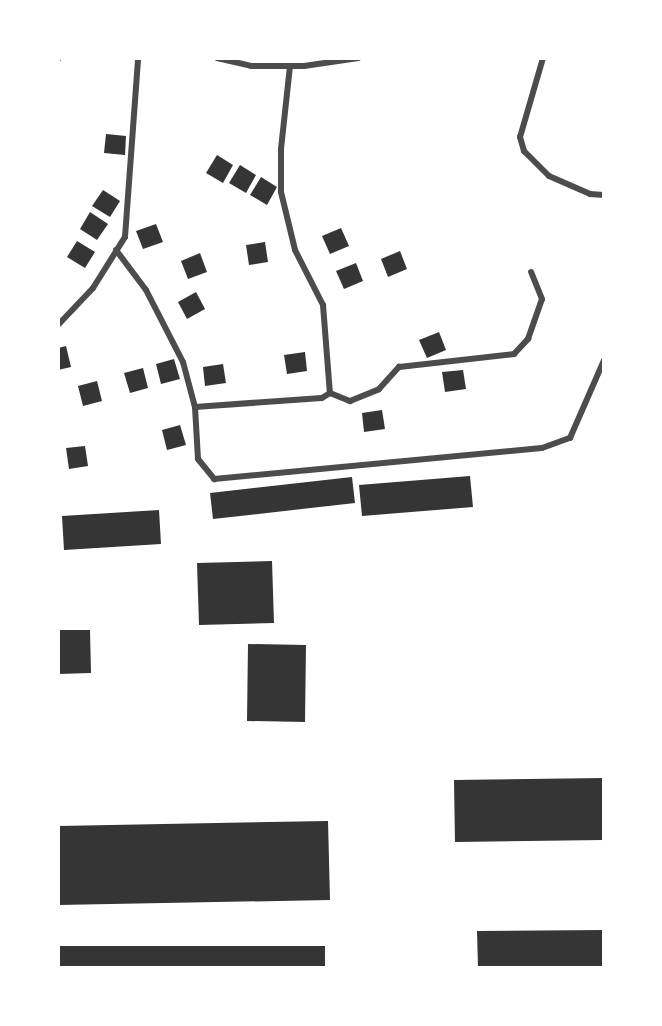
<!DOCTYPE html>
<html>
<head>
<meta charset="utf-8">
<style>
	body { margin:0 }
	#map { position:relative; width:662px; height:1026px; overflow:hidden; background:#fff; font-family:Montserrat,sans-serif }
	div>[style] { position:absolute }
	.building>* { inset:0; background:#353535 }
	.minor>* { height:6px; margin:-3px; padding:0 3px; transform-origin:3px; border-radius:3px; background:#4c4c4c }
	span { translate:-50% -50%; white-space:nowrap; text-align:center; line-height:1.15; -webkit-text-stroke:5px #fff; paint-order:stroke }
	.frame { position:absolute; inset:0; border:60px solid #fff; pointer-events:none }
</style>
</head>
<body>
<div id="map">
	<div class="building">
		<i style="clip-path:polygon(106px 134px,126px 136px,125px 155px,104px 153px)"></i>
		<i style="clip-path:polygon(217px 155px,233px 165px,223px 183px,206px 173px)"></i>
		<i style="clip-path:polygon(240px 165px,256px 175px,246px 193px,229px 183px)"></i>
		<i style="clip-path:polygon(261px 177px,277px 187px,267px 205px,250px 195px)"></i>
		<i style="clip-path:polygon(103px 190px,120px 201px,110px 217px,92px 206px)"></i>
		<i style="clip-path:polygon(90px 212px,108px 224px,97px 240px,80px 229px)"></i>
		<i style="clip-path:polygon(156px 224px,163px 242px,143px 249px,136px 231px)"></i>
		<i style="clip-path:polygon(341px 228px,349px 246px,330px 254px,322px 236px)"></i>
		<i style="clip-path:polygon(77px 241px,95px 252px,85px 268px,67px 257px)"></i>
		<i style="clip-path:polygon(265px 242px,268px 262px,249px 265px,246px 245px)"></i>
		<i style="clip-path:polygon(400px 251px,407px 269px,388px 277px,381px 259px)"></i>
		<i style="clip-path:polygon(200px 253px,207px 272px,188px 279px,181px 261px)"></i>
		<i style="clip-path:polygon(356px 263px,363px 281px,344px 289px,336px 271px)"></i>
		<i style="clip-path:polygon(196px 292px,205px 309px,187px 319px,178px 302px)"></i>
		<i style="clip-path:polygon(439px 332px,446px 350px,427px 358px,419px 340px)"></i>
		<i style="clip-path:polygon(66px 346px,71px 367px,58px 370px,58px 348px)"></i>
		<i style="clip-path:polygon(305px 352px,307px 371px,287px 374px,284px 355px)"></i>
		<i style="clip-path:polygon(174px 359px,180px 379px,161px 384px,156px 364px)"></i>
		<i style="clip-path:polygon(223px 364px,226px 383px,205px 386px,203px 367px)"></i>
		<i style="clip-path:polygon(143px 368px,148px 388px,130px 393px,124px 373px)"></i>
		<i style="clip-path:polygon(463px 370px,466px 389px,445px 392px,442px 372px)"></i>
		<i style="clip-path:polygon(97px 381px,102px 401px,83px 406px,78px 386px)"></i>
		<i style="clip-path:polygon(382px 410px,385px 429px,364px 432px,362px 413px)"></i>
		<i style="clip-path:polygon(180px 425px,186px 445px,167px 450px,162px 430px)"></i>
		<i style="clip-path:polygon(85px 446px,88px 466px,69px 469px,66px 448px)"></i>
		<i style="clip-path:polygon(470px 476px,473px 507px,362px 516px,359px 485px)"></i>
		<i style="clip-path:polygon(352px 477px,355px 503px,213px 519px,210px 493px)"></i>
		<i style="clip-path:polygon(159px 510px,161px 544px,64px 550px,62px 516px)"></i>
		<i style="clip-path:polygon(272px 561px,274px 623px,199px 625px,197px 563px)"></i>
		<i style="clip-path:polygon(58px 630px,90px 630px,91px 673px,58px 674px)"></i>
		<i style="clip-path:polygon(248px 644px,306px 645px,305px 722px,247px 721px)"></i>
		<i style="clip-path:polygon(604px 778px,604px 840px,455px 842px,454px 780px)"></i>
		<i style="clip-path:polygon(328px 821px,330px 900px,58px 905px,58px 826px)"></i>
		<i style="clip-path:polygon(604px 930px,604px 968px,478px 968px,477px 931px)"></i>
		<i style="clip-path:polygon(58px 946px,325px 946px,325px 968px,58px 968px)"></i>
	</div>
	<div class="minor">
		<i style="left:217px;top:58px;width:35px;rotate:13deg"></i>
		<i style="left:251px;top:66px;width:53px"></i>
		<i style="left:304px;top:66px;width:55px;rotate:-8.4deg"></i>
		<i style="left:543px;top:58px;width:82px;rotate:106.2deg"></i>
		<i style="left:520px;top:137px;width:15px;rotate:74deg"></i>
		<i style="left:524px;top:151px;width:35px;rotate:45deg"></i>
		<i style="left:549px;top:176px;width:45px;rotate:23.7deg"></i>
		<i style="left:590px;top:194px;width:14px;rotate:4deg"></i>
		<i style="left:58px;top:59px;width:1px;rotate:-45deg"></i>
		<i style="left:290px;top:66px;width:83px;rotate:96.2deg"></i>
		<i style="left:281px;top:149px;width:43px;rotate:90deg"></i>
		<i style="left:281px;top:192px;width:60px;rotate:76.4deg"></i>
		<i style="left:295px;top:250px;width:62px;rotate:63deg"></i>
		<i style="left:323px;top:305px;width:88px;rotate:85.5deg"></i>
		<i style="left:330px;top:393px;width:22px;rotate:22deg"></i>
		<i style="left:350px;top:401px;width:31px;rotate:-22deg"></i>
		<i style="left:379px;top:389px;width:30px;rotate:-48deg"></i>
		<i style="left:399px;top:367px;width:116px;rotate:-6.4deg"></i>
		<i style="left:514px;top:354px;width:21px;rotate:-47deg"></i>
		<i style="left:528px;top:339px;width:42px;rotate:-70.7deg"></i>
		<i style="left:542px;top:299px;width:29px;rotate:-112deg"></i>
		<i style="left:116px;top:250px;width:50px;rotate:53.1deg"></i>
		<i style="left:146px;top:290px;width:81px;rotate:62.8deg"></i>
		<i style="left:183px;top:362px;width:47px;rotate:75.1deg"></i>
		<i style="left:195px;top:407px;width:52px;rotate:86.7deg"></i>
		<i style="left:198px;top:459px;width:26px;rotate:51deg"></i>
		<i style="left:214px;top:479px;width:329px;rotate:-5.4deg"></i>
		<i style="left:542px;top:448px;width:30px;rotate:-20deg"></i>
		<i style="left:570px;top:438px;width:85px;rotate:-66.4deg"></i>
		<i style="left:58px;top:325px;width:51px;rotate:-46.6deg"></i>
		<i style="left:93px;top:288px;width:60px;rotate:-57.9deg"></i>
		<i style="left:125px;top:237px;width:179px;rotate:-85.8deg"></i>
		<i style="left:195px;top:407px;width:127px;rotate:-4.1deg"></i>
		<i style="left:322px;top:398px;width:9px;rotate:-32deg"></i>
	</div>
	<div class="frame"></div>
</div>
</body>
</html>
